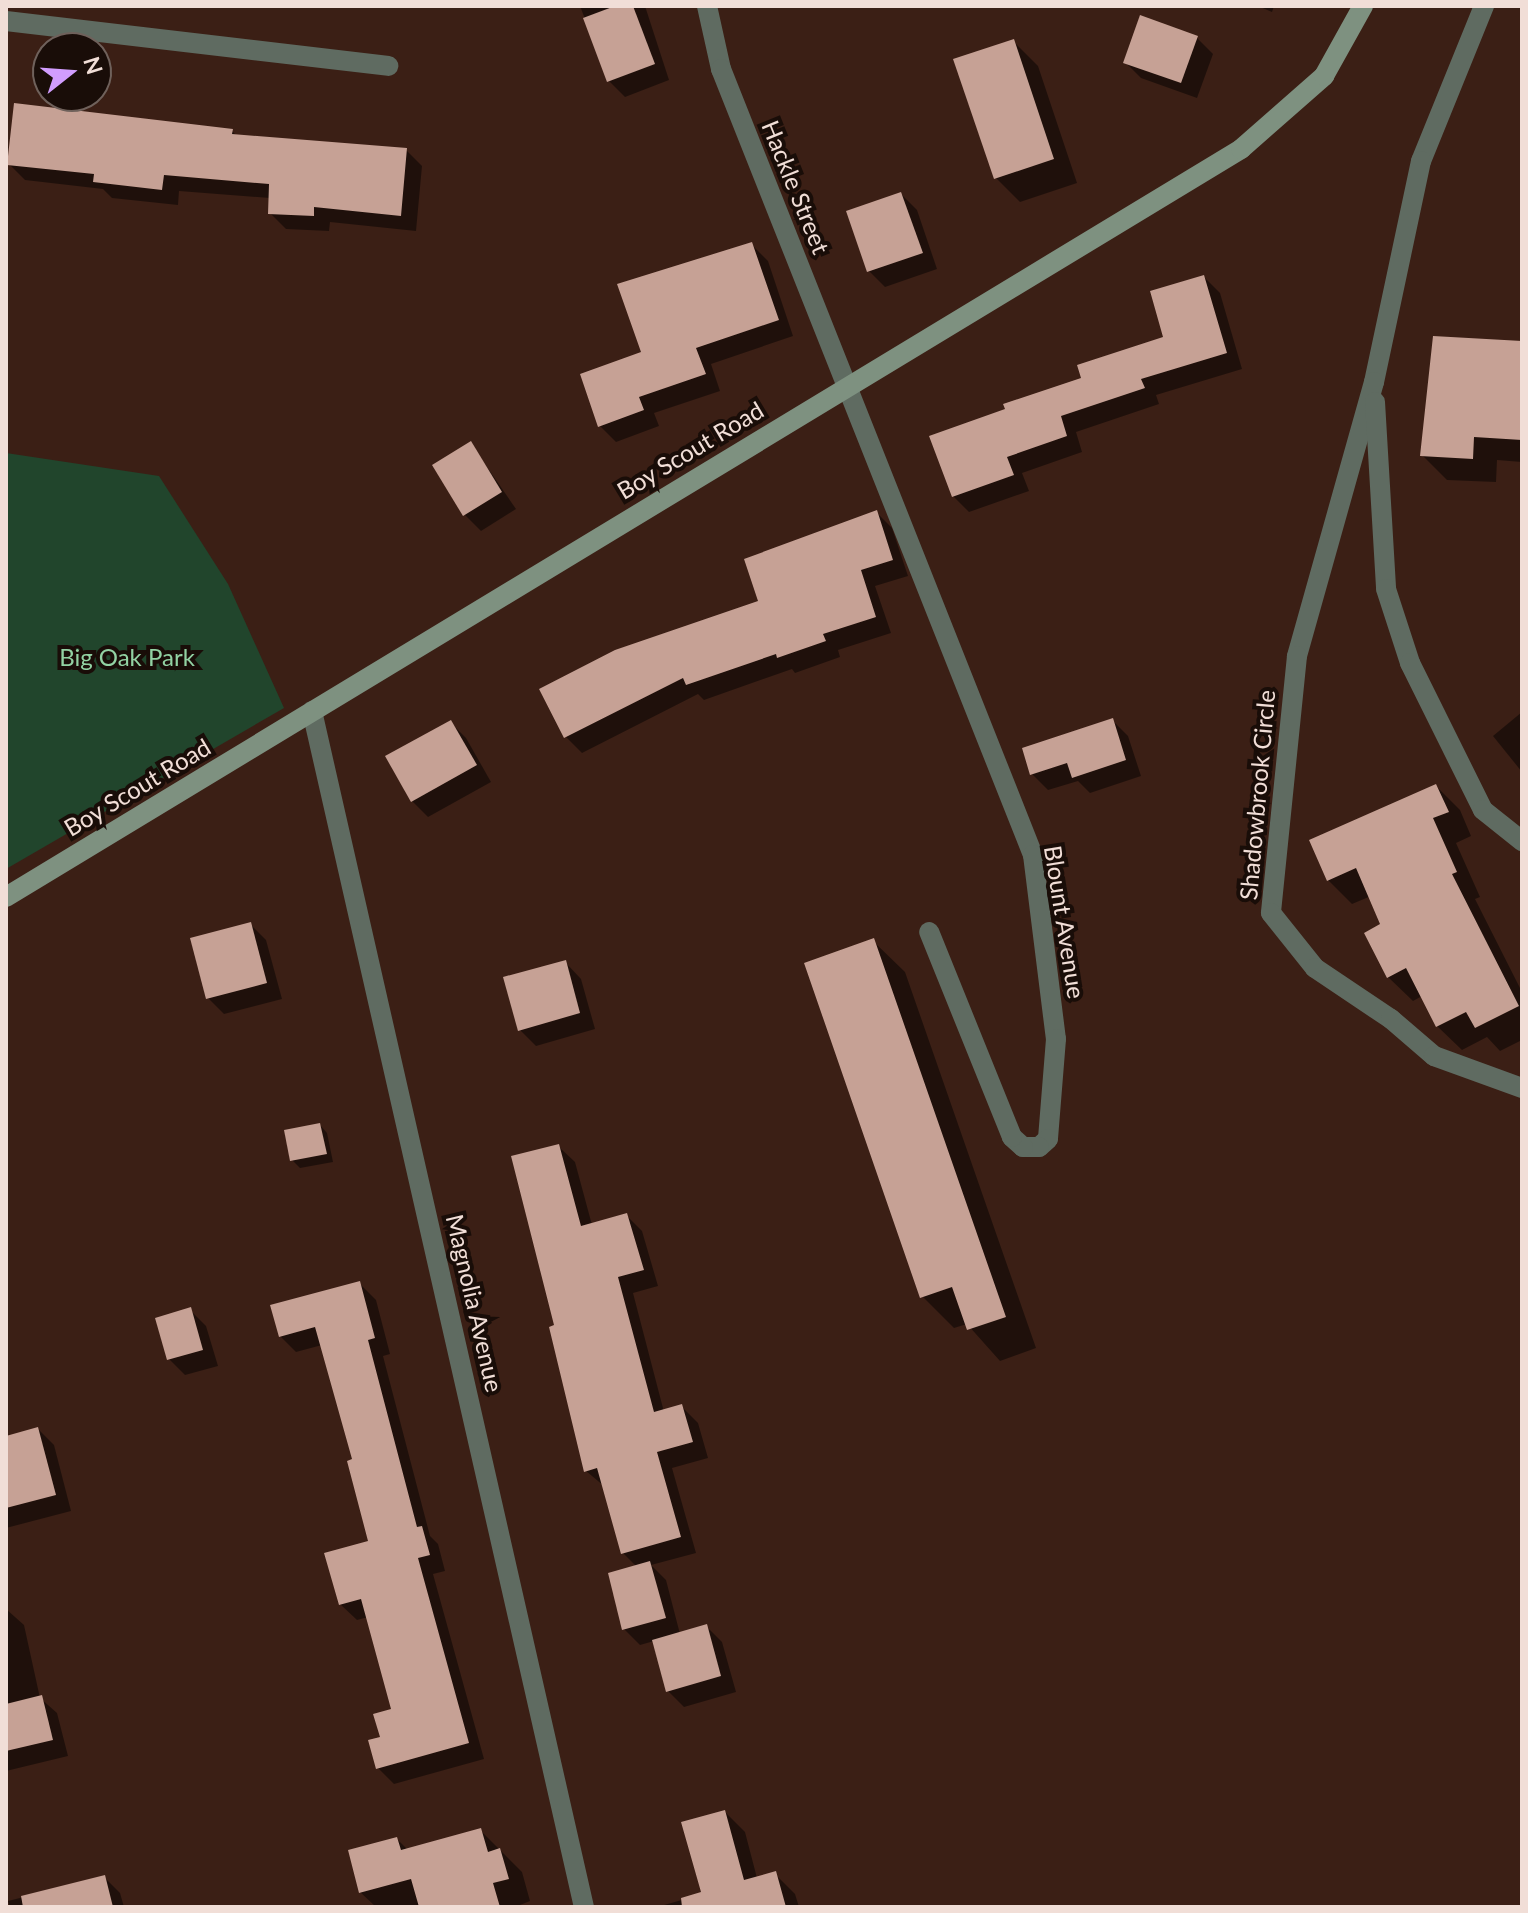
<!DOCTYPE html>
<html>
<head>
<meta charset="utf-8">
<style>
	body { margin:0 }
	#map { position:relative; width:1528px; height:1913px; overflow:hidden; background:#3b1f15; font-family:Lato,sans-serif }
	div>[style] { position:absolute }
	.green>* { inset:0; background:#21452c }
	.shadow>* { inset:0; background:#0007 }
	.building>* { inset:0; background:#c6a195 }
	.street>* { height:20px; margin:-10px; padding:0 10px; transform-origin:10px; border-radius:10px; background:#5f6b61 }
	.secondary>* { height:20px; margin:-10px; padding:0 10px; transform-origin:10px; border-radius:10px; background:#7e9180 }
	span { translate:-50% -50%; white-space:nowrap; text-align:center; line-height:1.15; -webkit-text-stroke:8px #190d08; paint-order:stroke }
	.street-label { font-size:24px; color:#f1ded7 }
	.park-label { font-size:24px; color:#92d2a3 }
	.frame { position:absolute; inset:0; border:8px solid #f1ded7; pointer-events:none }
	.north { position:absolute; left:32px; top:32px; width:80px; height:80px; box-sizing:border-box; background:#190d08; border:2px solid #6f615b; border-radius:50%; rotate:73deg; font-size:22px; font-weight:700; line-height:32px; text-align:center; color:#f1ded7 }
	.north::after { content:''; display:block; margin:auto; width:28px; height:36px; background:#d19dfe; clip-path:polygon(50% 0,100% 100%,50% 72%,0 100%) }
</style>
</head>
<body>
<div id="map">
	<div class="green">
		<i style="clip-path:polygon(6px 453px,159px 476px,228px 584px,284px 708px,6px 869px)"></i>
	</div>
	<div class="shadow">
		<i style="clip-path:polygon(580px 6px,645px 6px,669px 80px,625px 97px,609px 81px)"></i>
		<i style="clip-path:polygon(1258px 6px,1274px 6px,1272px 12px)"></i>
		<i style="clip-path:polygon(1197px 38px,1213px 54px,1197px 98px,1141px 78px,1125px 62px)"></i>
		<i style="clip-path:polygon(1013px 41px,1038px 66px,1077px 183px,1020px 202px,996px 178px)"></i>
		<i style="clip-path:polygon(232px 131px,238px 137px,406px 150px,422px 166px,416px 231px,330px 222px,329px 231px,286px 229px,270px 213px,270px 198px,179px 191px,178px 205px,112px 198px,103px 189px,25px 180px,9px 164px)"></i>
		<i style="clip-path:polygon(901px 194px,917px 210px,937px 269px,885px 287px,869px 271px)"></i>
		<i style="clip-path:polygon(752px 245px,768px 261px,793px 336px,711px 364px,720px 391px,654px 413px,659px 426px,616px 442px,600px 426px,643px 354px)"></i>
		<i style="clip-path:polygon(1204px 277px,1220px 293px,1242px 369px,1156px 395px,1159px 404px,1076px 432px,1082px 452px,1022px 473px,1029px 491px,969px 512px,953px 496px,1084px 379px,1166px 338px)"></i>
		<i style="clip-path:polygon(1522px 343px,1522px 462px,1497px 460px,1496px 482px,1447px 480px,1422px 455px)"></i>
		<i style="clip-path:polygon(471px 444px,516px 509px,481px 531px,465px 515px)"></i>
		<i style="clip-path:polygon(876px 512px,892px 528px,908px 576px,875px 586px,891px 633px,838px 650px,840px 657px,795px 673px,792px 669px,704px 700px,698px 694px,582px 753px,566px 737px,761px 602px)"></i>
		<i style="clip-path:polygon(1522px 712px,1522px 772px,1493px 736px)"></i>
		<i style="clip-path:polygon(1112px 720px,1128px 736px,1141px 776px,1090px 793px,1078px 781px,1048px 790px,1032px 774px)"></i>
		<i style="clip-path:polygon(450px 722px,466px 738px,491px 782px,428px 817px,412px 801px)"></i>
		<i style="clip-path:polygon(1436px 786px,1460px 810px,1471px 836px,1456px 843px,1480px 897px,1475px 899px,1522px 992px,1522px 1040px,1500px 1051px,1487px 1037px,1462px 1050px,1437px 1026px,1422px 996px,1413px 1001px,1388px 977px,1383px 925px,1371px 896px,1352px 904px,1328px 880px)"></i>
		<i style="clip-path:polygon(250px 924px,266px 940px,282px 999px,224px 1014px,208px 998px)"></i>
		<i style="clip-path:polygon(873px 941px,905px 972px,1036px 1348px,1000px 1361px,967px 1324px,954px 1328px,922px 1296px)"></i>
		<i style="clip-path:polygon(565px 962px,581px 979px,595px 1029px,536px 1046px,520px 1030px)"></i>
		<i style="clip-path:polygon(320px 1125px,327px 1133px,333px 1162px,300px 1168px,292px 1160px)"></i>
		<i style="clip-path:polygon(558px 1146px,575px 1162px,592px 1225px,626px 1215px,642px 1231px,658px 1286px,633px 1293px,664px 1412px,682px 1407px,698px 1423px,708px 1458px,672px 1468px,696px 1553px,651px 1565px,666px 1580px,680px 1634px,706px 1626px,722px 1642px,736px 1692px,684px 1707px,668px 1691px,654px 1641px,640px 1645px,624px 1629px,637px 1567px,623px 1553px,604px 1486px,586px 1471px,557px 1327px)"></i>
		<i style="clip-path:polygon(360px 1284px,376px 1300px,390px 1354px,383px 1356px,430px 1536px,438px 1544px,445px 1571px,433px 1574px,484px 1759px,394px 1784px,378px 1768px,394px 1710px,368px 1617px,357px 1620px,340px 1604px,370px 1542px,354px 1461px,322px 1345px,296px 1352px,280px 1336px)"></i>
		<i style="clip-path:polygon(190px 1310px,206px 1326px,218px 1366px,185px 1375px,169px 1359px)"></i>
		<i style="clip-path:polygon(38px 1429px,54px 1445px,71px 1511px,6px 1528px,6px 1438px)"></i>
		<i style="clip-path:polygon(6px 1609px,24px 1625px,40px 1698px,57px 1713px,68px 1756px,6px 1771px)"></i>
		<i style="clip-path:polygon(725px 1812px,745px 1832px,757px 1878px,775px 1874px,795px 1894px,799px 1907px,657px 1907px,703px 1894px)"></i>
		<i style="clip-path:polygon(481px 1831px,522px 1872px,530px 1901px,515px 1907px,376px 1907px,360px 1892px,397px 1839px,408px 1850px)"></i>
		<i style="clip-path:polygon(104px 1877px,120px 1893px,124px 1907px,10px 1907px,8px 1901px)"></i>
	</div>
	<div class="building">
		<i style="clip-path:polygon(615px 6px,633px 6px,655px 64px,607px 82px,583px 18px)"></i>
		<i style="clip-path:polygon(1140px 15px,1198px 36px,1181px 83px,1123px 63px)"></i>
		<i style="clip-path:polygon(1014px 39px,1054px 159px,994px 179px,953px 59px)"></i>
		<i style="clip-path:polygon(14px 103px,233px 129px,232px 134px,407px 148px,401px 216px,314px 207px,314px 216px,268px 214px,269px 184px,164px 175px,162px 190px,93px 182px,94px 174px,7px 165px)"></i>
		<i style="clip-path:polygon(901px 192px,923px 253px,867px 272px,846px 211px)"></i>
		<i style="clip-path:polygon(752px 242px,779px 320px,696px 348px,706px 374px,639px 397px,644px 410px,598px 427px,580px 374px,641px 352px,617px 284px)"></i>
		<i style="clip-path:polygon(1204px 275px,1227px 353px,1141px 379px,1145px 388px,1061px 416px,1067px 436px,1007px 457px,1014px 475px,952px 497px,929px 436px,1005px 409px,1003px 404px,1081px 378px,1077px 365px,1163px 337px,1150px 291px)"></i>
		<i style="clip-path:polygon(1433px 336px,1522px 341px,1522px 440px,1474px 437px,1473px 459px,1420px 456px)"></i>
		<i style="clip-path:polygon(471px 441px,502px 492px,463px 516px,432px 465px)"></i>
		<i style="clip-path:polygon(877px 510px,893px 560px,861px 570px,876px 617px,823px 634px,826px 641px,777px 658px,776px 654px,686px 685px,683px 678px,564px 738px,539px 689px,615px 650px,758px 601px,744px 559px)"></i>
		<i style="clip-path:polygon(1113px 718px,1126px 760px,1072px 778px,1067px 763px,1030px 775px,1022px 748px)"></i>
		<i style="clip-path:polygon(451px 720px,477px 765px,411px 802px,385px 756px)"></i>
		<i style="clip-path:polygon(1436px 784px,1449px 812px,1433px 818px,1457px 872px,1452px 874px,1519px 1006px,1475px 1028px,1466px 1012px,1436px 1027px,1406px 968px,1387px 978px,1364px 933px,1380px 924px,1356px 868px,1327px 881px,1309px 840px)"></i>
		<i style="clip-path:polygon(251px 922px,267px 983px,206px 999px,190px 938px)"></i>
		<i style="clip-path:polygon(874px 938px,1006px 1317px,967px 1330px,952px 1287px,920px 1298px,804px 963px)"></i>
		<i style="clip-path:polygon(566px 960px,580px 1013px,518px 1031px,503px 977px)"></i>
		<i style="clip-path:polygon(320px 1123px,327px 1154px,290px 1161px,284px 1130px)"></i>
		<i style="clip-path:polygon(559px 1144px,581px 1226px,627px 1213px,644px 1270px,618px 1277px,654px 1412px,682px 1404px,693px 1442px,657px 1452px,681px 1537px,621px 1554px,597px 1468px,584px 1472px,549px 1327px,554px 1325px,511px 1156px)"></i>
		<i style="clip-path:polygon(360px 1281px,375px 1338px,368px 1340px,417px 1527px,422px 1526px,430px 1555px,418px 1558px,469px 1743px,376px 1769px,368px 1740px,380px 1737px,373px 1714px,391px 1709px,361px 1599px,339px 1605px,324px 1553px,368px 1541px,347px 1461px,352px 1459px,315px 1327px,279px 1337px,270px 1305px)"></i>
		<i style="clip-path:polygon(191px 1307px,203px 1350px,167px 1360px,155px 1318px)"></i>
		<i style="clip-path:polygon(38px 1427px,56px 1495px,6px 1508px,6px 1436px)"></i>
		<i style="clip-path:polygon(650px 1561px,666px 1618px,622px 1630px,608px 1573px)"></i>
		<i style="clip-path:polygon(707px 1624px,721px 1676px,666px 1692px,652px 1640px)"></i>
		<i style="clip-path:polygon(42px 1695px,53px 1740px,6px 1751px,6px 1704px)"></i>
		<i style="clip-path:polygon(725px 1810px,744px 1880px,776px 1871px,786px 1907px,682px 1907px,681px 1898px,701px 1892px,681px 1822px)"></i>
		<i style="clip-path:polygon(481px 1828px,488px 1852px,500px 1848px,509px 1879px,493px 1883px,500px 1907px,419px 1907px,411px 1879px,359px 1893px,348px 1850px,397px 1837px,401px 1850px)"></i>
		<i style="clip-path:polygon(105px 1875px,113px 1907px,23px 1907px,21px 1896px)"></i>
	</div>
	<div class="street">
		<i style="left:707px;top:6px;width:65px;rotate:77.5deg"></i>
		<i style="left:721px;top:69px;width:846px;rotate:68.35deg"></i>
		<i style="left:1033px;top:855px;width:185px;rotate:82.9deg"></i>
		<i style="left:1056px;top:1039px;width:100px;rotate:94.6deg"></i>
		<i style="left:1048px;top:1139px;width:12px;rotate:138deg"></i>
		<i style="left:1039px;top:1147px;width:16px;rotate:180deg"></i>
		<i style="left:1023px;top:1147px;width:15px;rotate:-138deg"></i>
		<i style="left:1012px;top:1137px;width:221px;rotate:-112deg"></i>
		<i style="left:1484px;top:6px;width:167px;rotate:112.1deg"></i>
		<i style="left:1421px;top:161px;width:226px;rotate:102deg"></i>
		<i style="left:1374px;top:382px;width:285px;rotate:105.7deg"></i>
		<i style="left:1297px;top:656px;width:258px;rotate:95.8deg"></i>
		<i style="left:1271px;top:913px;width:70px;rotate:51.3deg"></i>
		<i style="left:1315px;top:968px;width:92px;rotate:33.9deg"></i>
		<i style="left:1391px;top:1019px;width:57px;rotate:40.7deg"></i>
		<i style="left:1434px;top:1056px;width:94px;rotate:20deg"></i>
		<i style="left:6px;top:21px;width:385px;rotate:6.7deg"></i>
		<i style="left:1375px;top:402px;width:187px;rotate:86.6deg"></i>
		<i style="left:1386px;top:589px;width:78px;rotate:72deg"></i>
		<i style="left:1410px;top:663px;width:164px;rotate:63.6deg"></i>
		<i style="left:1483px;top:810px;width:50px;rotate:38.5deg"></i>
		<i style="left:312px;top:711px;width:1227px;rotate:77.19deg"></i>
	</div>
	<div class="secondary">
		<i style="left:6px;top:897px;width:1444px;rotate:-31.2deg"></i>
		<i style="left:1241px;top:149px;width:111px;rotate:-41.3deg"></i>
		<i style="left:1324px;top:76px;width:80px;rotate:-60.9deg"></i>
	</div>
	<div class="street-label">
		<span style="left:796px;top:187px;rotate:68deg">Hackle Street</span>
		<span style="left:690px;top:450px;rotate:-31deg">Boy Scout Road</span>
		<span style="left:137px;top:787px;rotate:-31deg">Boy Scout Road</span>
		<span style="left:1257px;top:795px;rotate:-85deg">Shadowbrook Circle</span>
		<span style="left:1065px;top:922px;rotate:81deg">Blount Avenue</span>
		<span style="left:475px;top:1303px;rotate:77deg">Magnolia Avenue</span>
	</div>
	<div class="park-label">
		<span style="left:127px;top:657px">Big Oak Park</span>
	</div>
	<div class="frame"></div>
	<div class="north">N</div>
</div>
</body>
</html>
